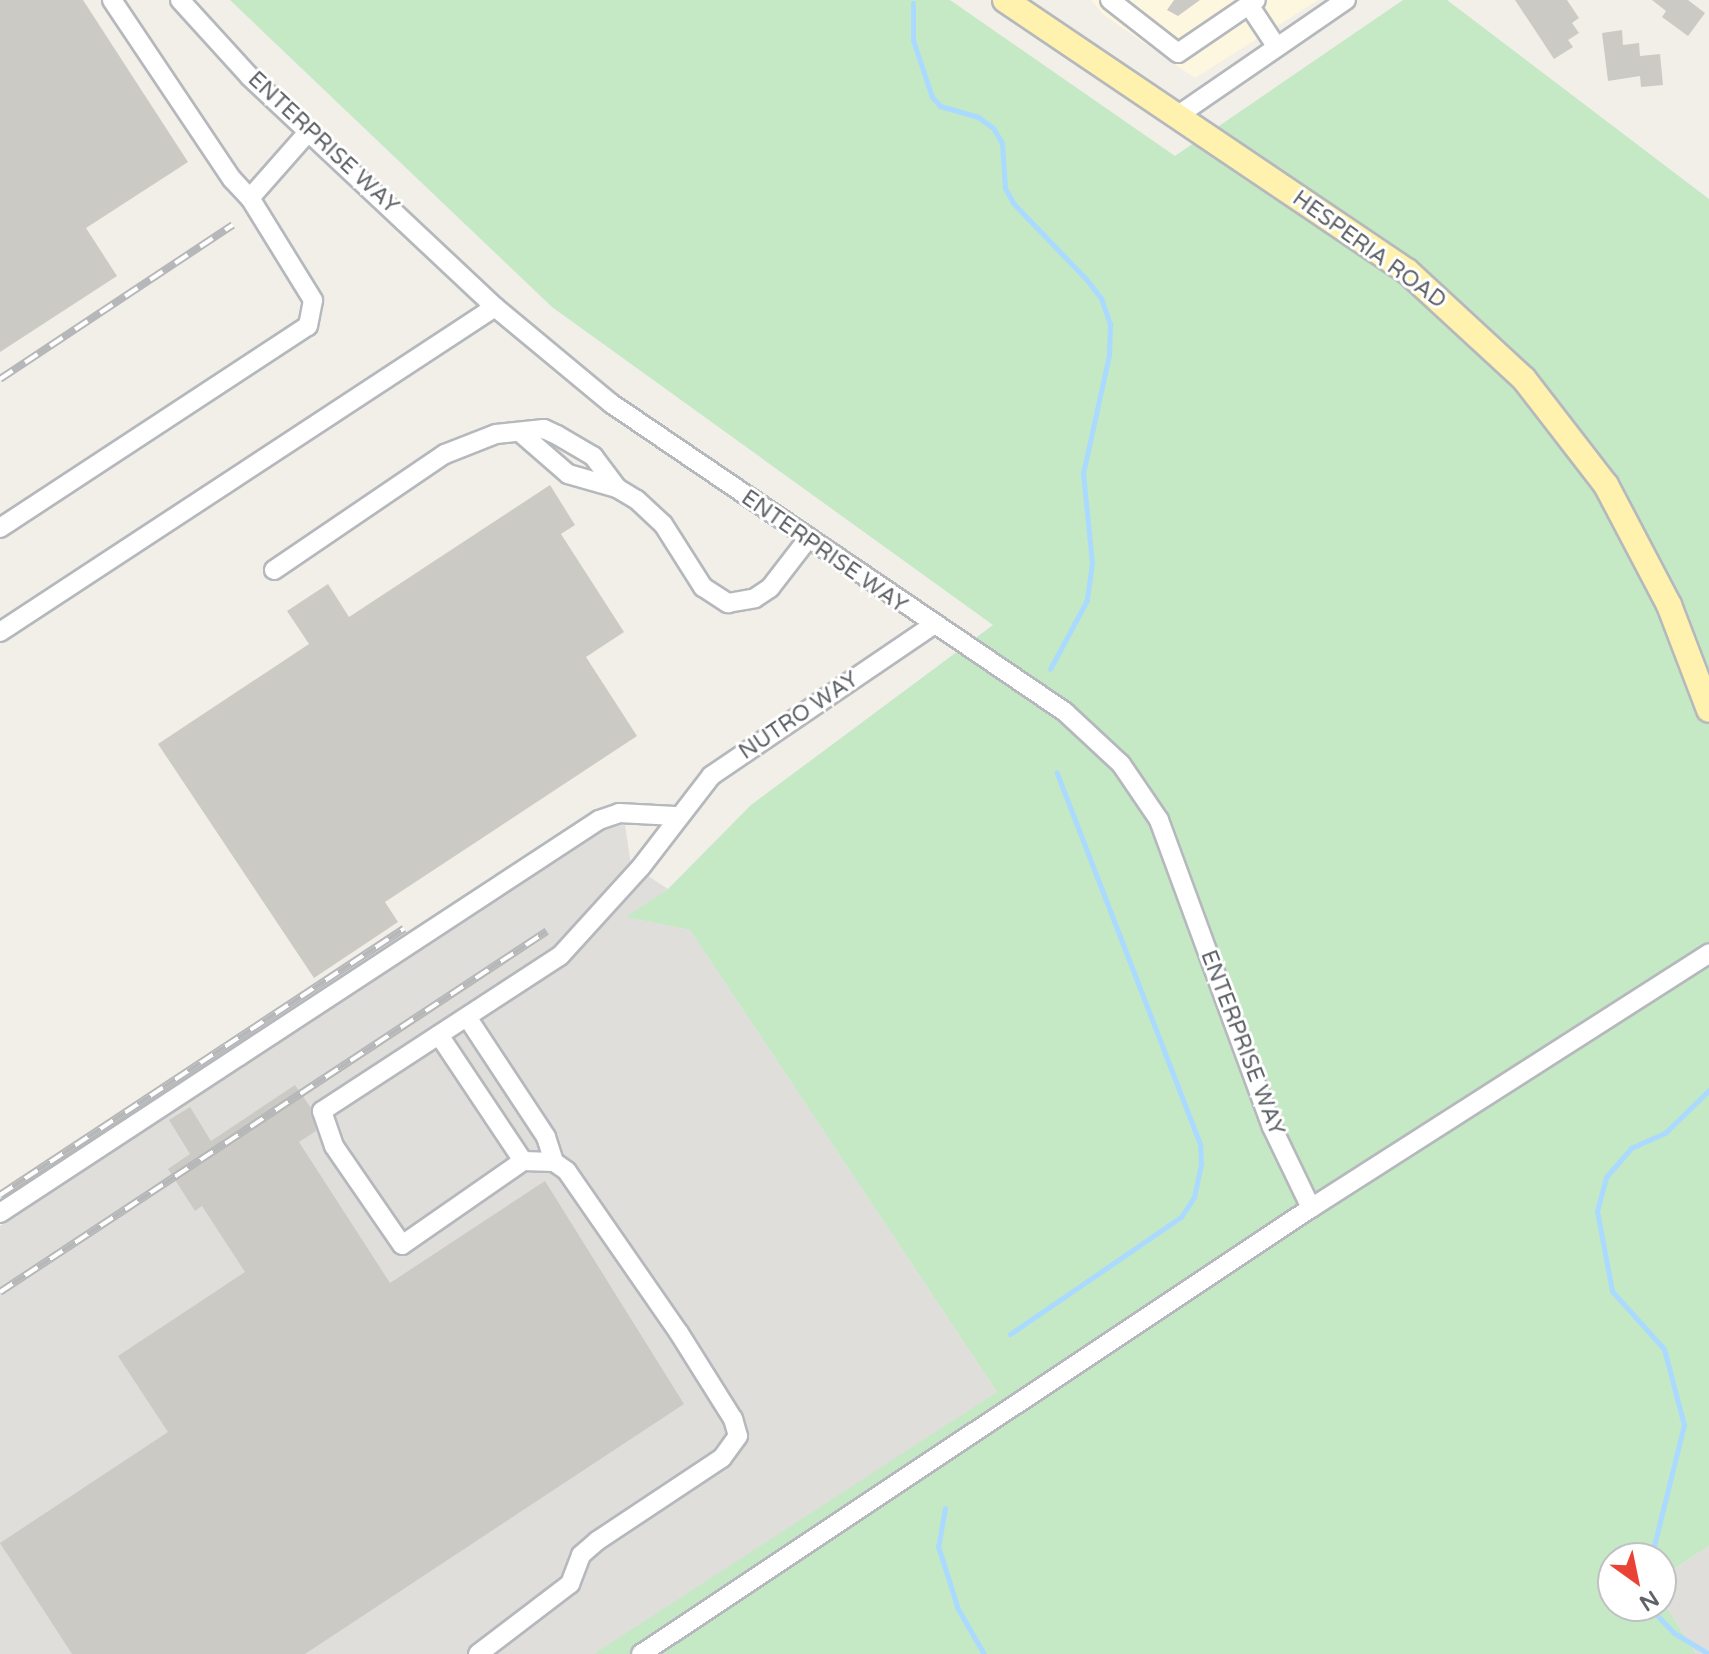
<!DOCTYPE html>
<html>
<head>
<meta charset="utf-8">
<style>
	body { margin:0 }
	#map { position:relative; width:1709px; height:1654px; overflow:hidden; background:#f1efe8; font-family:"Varela Round",sans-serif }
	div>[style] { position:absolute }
	.commercial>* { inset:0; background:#fef7e0 }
	.industrial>* { inset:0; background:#e0deda }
	.green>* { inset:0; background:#c5e8c5 }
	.stream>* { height:5px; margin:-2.5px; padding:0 2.5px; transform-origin:2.5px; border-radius:2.5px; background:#aadaff }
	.building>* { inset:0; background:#cccac5 }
	.roads { filter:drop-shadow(2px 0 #b5b8bc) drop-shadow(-2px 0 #b5b8bc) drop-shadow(0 2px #b5b8bc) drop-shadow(0 -2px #b5b8bc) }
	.minor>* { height:18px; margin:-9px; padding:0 9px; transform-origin:9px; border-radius:9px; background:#fff }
	.major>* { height:24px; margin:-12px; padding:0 12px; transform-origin:12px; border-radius:12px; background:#fff2af }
	.rail>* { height:8px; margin-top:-4px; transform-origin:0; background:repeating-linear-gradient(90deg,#fff 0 15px,#b6b7b8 0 30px); box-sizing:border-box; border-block:2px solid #b6b7b8 }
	span { translate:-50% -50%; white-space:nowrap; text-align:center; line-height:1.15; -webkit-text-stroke:6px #fff; paint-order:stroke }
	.street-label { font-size:22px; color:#5f6368 }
	.north { position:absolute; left:1597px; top:1542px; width:80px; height:80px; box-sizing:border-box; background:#fff; border:2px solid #bfc1c3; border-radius:50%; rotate:147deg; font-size:22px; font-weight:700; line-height:32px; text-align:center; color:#5f6368 }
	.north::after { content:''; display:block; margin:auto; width:28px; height:36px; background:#ea4335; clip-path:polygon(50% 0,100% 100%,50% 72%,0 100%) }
</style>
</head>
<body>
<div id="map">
	<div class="commercial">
		<i style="clip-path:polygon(1091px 0,1318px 0,1195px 78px,1104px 15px)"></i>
	</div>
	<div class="industrial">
		<i style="clip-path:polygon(625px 825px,631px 865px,668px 889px,627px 917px,690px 930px,997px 1392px,602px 1654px,0 1654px,0 1226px,605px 826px)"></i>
		<i style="clip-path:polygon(1709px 1546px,1709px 1654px,1696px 1654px,1661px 1598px,1661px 1577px)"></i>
	</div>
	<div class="green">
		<i style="clip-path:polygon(230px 0,950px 0,1175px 156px,1403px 0,1447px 0,1709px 199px,1709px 1546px,1661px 1577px,1661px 1558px,1613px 1558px,1613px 1606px,1661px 1606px,1661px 1598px,1696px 1654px,594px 1654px,997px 1392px,690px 930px,626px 917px,668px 889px,751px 805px,993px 625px,552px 307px)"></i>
	</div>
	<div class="stream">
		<i style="left:913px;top:3px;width:37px;rotate:90deg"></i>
		<i style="left:913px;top:40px;width:60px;rotate:71.6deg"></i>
		<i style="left:932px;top:97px;width:12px;rotate:48deg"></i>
		<i style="left:940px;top:106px;width:40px;rotate:16deg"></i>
		<i style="left:978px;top:117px;width:19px;rotate:36deg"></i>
		<i style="left:993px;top:128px;width:17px;rotate:59deg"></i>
		<i style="left:1002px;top:143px;width:45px;rotate:86.2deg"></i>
		<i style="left:1005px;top:188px;width:18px;rotate:61deg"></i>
		<i style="left:1014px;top:204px;width:104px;rotate:46.2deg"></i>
		<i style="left:1086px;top:279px;width:24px;rotate:52deg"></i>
		<i style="left:1101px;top:298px;width:28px;rotate:71deg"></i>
		<i style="left:1110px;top:324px;width:31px;rotate:92deg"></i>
		<i style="left:1109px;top:355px;width:121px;rotate:102.4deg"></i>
		<i style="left:1083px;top:473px;width:90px;rotate:84.3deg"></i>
		<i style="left:1092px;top:563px;width:37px;rotate:98deg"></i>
		<i style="left:1087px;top:600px;width:78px;rotate:118.2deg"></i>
		<i style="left:1010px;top:1334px;width:207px;rotate:-34.4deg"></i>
		<i style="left:1181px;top:1217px;width:24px;rotate:-57deg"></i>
		<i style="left:1194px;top:1197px;width:35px;rotate:-78deg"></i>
		<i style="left:1201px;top:1163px;width:19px;rotate:-93deg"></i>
		<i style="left:1200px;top:1144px;width:398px;rotate:-111.1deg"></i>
		<i style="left:945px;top:1508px;width:39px;rotate:100deg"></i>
		<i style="left:938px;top:1546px;width:66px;rotate:72.4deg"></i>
		<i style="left:958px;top:1609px;width:52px;rotate:60deg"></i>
		<i style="left:1651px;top:1558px;width:137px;rotate:-76.1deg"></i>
		<i style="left:1684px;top:1425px;width:79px;rotate:-104.7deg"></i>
		<i style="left:1664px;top:1349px;width:78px;rotate:-131.9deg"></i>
		<i style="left:1612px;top:1291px;width:81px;rotate:-100.6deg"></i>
		<i style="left:1597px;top:1211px;width:35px;rotate:-75deg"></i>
		<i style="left:1606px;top:1177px;width:38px;rotate:-49deg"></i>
		<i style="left:1631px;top:1148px;width:37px;rotate:-24deg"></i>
		<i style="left:1665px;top:1133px;width:62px;rotate:-44.3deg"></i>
		<i style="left:1648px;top:1606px;width:37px;rotate:46deg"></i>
		<i style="left:1674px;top:1633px;width:41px;rotate:31deg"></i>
	</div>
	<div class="building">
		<i style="clip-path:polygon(0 0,83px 0,188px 162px,86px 228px,117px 276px,0 352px)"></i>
		<i style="clip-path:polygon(1174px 0,1200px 0,1178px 16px,1167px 10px)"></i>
		<i style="clip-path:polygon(1515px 0,1567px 0,1579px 18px,1572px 23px,1579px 33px,1568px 40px,1573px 47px,1554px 59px)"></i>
		<i style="clip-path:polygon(1652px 0,1688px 0,1705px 13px,1688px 36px,1662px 17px,1666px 11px)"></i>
		<i style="clip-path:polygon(1622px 30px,1623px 45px,1639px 43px,1640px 56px,1660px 54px,1663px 85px,1641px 87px,1640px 76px,1608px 81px,1602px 33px)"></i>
		<i style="clip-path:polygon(550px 485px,575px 525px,561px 534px,624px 632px,586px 657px,637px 736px,385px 902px,398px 922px,314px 978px,158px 744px,309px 644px,287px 611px,328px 584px,349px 617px)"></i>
		<i style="clip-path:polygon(295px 1085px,311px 1108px,316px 1131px,299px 1142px,390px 1283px,545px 1181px,684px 1404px,305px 1654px,72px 1654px,0 1543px,168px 1432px,118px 1356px,245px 1272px,202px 1206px,195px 1211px,168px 1169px,190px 1154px,169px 1120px,190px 1107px,211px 1141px)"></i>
	</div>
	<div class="roads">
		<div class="minor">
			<i style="left:112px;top:0;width:216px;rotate:56.2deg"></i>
			<i style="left:232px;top:179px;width:26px;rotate:47deg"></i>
			<i style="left:250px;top:198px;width:89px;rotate:-48.6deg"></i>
			<i style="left:180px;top:0;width:104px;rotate:47.7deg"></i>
			<i style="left:250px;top:77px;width:336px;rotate:43.2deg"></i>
			<i style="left:495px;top:307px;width:152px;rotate:39.7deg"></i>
			<i style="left:612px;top:404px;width:548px;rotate:34.21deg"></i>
			<i style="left:1065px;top:712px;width:76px;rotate:42.9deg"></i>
			<i style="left:1121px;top:764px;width:68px;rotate:55.8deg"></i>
			<i style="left:1159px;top:820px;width:327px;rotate:69.8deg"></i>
			<i style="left:1272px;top:1127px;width:90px;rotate:64.3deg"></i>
			<i style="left:1110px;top:0;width:86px;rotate:37.9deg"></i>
			<i style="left:1178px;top:53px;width:94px;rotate:-34.2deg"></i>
			<i style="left:1249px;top:5px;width:49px;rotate:56.6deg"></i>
			<i style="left:1177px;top:116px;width:205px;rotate:-34.5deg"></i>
			<i style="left:522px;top:434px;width:61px;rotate:41deg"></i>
			<i style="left:568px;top:474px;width:51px;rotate:15.9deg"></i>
			<i style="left:617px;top:488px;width:23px;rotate:31deg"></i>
			<i style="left:637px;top:500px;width:35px;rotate:43deg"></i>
			<i style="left:663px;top:524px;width:75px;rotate:57.6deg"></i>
			<i style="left:703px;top:587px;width:30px;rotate:33deg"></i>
			<i style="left:728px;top:603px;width:27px;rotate:-10deg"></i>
			<i style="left:755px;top:598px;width:18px;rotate:-34deg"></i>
			<i style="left:770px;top:588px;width:61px;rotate:-52.4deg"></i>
			<i style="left:0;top:528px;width:368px;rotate:-33.3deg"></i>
			<i style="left:308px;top:326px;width:26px;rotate:-79deg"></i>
			<i style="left:313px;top:300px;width:120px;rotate:-121.7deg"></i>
			<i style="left:274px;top:570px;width:207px;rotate:-34.2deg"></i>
			<i style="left:445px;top:454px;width:55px;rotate:-21.4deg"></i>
			<i style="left:496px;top:434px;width:48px;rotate:-5.9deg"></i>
			<i style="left:544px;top:429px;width:14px;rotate:25deg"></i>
			<i style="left:557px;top:435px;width:42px;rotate:30.3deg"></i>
			<i style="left:593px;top:456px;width:40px;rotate:53deg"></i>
			<i style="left:0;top:632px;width:592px;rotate:-33.29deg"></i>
			<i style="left:467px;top:1017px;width:144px;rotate:56.6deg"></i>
			<i style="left:546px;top:1137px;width:26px;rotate:72deg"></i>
			<i style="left:439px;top:1035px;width:151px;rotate:56.3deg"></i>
			<i style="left:523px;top:1161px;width:147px;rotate:145.2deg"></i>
			<i style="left:402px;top:1245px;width:120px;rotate:-124.5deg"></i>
			<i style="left:334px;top:1146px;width:37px;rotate:-109deg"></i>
			<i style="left:322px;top:1111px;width:284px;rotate:-33.1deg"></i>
			<i style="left:560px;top:956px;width:120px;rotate:-47.7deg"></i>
			<i style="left:641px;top:867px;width:115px;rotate:-52.4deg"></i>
			<i style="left:711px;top:776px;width:267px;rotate:-34.2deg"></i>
			<i style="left:0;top:1213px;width:716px;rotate:-33.27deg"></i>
			<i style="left:599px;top:820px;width:21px;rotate:-19deg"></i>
			<i style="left:619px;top:813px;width:56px;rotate:3.1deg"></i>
			<i style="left:478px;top:1654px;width:116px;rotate:-37.3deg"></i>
			<i style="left:570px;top:1584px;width:31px;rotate:-69deg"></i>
			<i style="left:581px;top:1555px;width:21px;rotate:-41deg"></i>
			<i style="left:597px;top:1541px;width:150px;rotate:-33.6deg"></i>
			<i style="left:722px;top:1458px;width:27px;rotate:-54deg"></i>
			<i style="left:738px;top:1436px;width:18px;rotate:-106deg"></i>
			<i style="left:733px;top:1419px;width:102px;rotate:-122.1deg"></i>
			<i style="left:679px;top:1333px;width:197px;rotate:-124.7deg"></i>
			<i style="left:567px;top:1171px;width:16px;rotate:-145deg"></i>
			<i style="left:554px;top:1162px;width:31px;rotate:-178deg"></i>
			<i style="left:641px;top:1654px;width:805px;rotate:-33.65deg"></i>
			<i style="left:1311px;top:1208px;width:473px;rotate:-32.6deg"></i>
		</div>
		<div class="major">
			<i style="left:1005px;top:0;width:485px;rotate:34deg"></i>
			<i style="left:1407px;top:271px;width:159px;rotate:42.7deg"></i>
			<i style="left:1524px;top:379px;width:134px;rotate:52.3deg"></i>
			<i style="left:1606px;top:485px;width:136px;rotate:62.3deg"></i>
			<i style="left:1669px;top:605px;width:112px;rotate:69.1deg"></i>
		</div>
	</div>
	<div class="rail">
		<i style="left:0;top:379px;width:279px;rotate:-33.5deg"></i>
		<i style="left:0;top:1195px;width:484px;rotate:-33.4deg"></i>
		<i style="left:0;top:1292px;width:655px;rotate:-33.42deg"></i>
	</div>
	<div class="street-label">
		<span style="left:323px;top:143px;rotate:43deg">ENTERPRISE WAY</span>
		<span style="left:1369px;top:250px;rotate:36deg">HESPERIA ROAD</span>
		<span style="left:824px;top:552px;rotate:35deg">ENTERPRISE WAY</span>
		<span style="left:799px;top:716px;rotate:-34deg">NUTRO WAY</span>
		<span style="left:1242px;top:1043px;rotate:69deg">ENTERPRISE WAY</span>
	</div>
	<div class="north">N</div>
</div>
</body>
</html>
